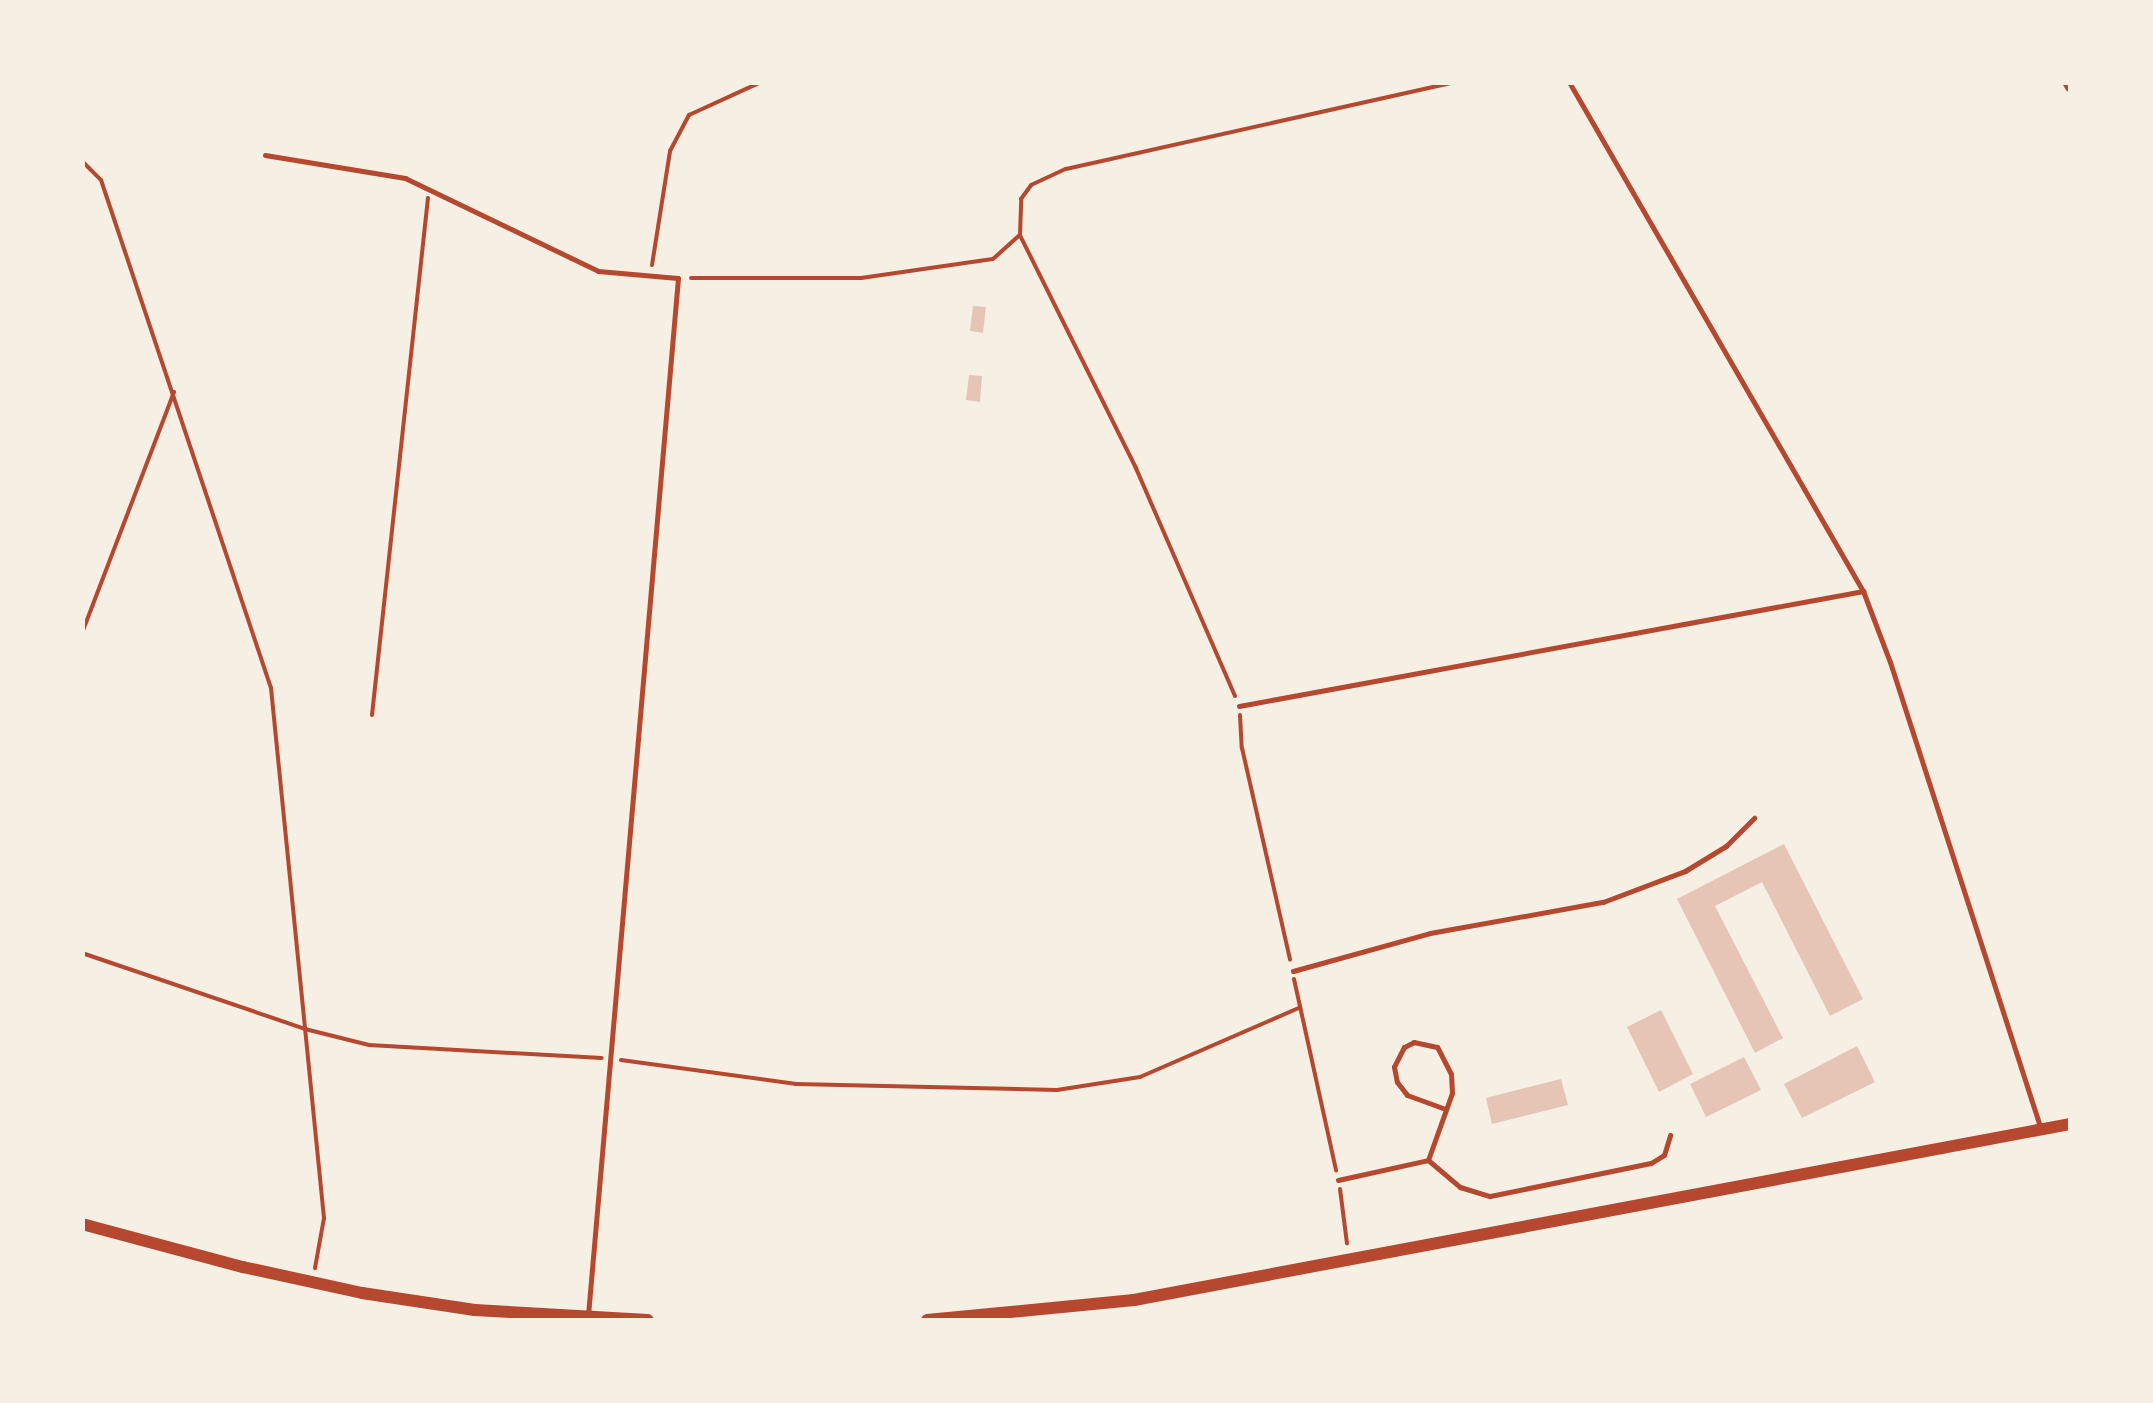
<!DOCTYPE html>
<html>
<head>
<meta charset="utf-8">
<style>
	body { margin:0 }
	#map { position:relative; width:2153px; height:1403px; overflow:hidden; background:#f6efe4; font-family:"Exo 2",sans-serif }
	div>[style] { position:absolute }
	.building>* { inset:0; background:#e6c5b7 }
	.path>* { height:4px; margin:-2px; padding:0 2px; transform-origin:2px; border-radius:2px; background:#b5482f }
	.service>* { height:5px; margin:-2.5px; padding:0 2.5px; transform-origin:2.5px; border-radius:2.5px; background:#b5482f }
	.minor>* { height:10px; margin:-5px; padding:0 5px; transform-origin:5px; border-radius:5px; background:#b5482f }
	.tertiary>* { height:12px; margin:-6px; padding:0 6px; transform-origin:6px; border-radius:6px; background:#b5482f }
	span { translate:-50% -50%; white-space:nowrap; text-align:center; line-height:1.15; -webkit-text-stroke:8px #f6efe4; paint-order:stroke }
	.frame { position:absolute; inset:0; border:85px solid #f6efe4; pointer-events:none }
</style>
</head>
<body>
<div id="map">
	<div class="building">
		<i style="clip-path:polygon(973px 306px,986px 307px,983px 333px,970px 331px)"></i>
		<i style="clip-path:polygon(969px 375px,982px 376px,980px 402px,966px 400px)"></i>
		<i style="clip-path:polygon(1784px 844px,1863px 999px,1830px 1016px,1762px 882px,1715px 906px,1783px 1038px,1755px 1053px,1677px 899px)"></i>
		<i style="clip-path:polygon(1661px 1010px,1693px 1074px,1659px 1092px,1627px 1027px)"></i>
		<i style="clip-path:polygon(1857px 1046px,1875px 1082px,1802px 1118px,1784px 1084px)"></i>
		<i style="clip-path:polygon(1744px 1057px,1761px 1090px,1706px 1117px,1690px 1084px)"></i>
		<i style="clip-path:polygon(1561px 1079px,1568px 1105px,1492px 1124px,1486px 1098px)"></i>
	</div>
	<div class="path">
		<i style="left:82px;top:161px;width:27px;rotate:45deg"></i>
		<i style="left:101px;top:180px;width:536px;rotate:71.5deg"></i>
		<i style="left:271px;top:688px;width:533px;rotate:84.29deg"></i>
		<i style="left:324px;top:1218px;width:51px;rotate:100.2deg"></i>
		<i style="left:652px;top:265px;width:115px;rotate:-81deg"></i>
		<i style="left:670px;top:151px;width:41px;rotate:-62.2deg"></i>
		<i style="left:689px;top:115px;width:79px;rotate:-24.6deg"></i>
		<i style="left:691px;top:278px;width:170px"></i>
		<i style="left:861px;top:278px;width:133px;rotate:-8.2deg"></i>
		<i style="left:993px;top:259px;width:36px;rotate:-42deg"></i>
		<i style="left:82px;top:633px;width:258px;rotate:-69.1deg"></i>
		<i style="left:1235px;top:696px;width:249px;rotate:-113.5deg"></i>
		<i style="left:1136px;top:468px;width:260px;rotate:-116.5deg"></i>
		<i style="left:1020px;top:235px;width:36px;rotate:-88deg"></i>
		<i style="left:1021px;top:199px;width:17px;rotate:-54deg"></i>
		<i style="left:1031px;top:185px;width:38px;rotate:-25deg"></i>
		<i style="left:1066px;top:169px;width:399px;rotate:-12.6deg"></i>
		<i style="left:372px;top:715px;width:520px;rotate:-83.82deg"></i>
		<i style="left:1240px;top:715px;width:33px;rotate:87deg"></i>
		<i style="left:1242px;top:748px;width:217px;rotate:77.2deg"></i>
		<i style="left:82px;top:953px;width:236px;rotate:18.8deg"></i>
		<i style="left:305px;top:1029px;width:66px;rotate:14deg"></i>
		<i style="left:369px;top:1045px;width:233px;rotate:3.2deg"></i>
		<i style="left:1294px;top:979px;width:196px;rotate:77.6deg"></i>
		<i style="left:621px;top:1060px;width:177px;rotate:7.8deg"></i>
		<i style="left:796px;top:1084px;width:261px;rotate:1.3deg"></i>
		<i style="left:1057px;top:1090px;width:84px;rotate:-8.9deg"></i>
		<i style="left:1140px;top:1077px;width:173px;rotate:-23.5deg"></i>
		<i style="left:1340px;top:1189px;width:55px;rotate:82.7deg"></i>
	</div>
	<div class="service">
		<i style="left:1569px;top:82px;width:588px;rotate:59.99deg"></i>
		<i style="left:1863px;top:591px;width:76px;rotate:69.2deg"></i>
		<i style="left:1890px;top:662px;width:488px;rotate:72.1deg"></i>
		<i style="left:265px;top:155px;width:142px;rotate:9.3deg"></i>
		<i style="left:405px;top:178px;width:214px;rotate:25.7deg"></i>
		<i style="left:598px;top:271px;width:80px;rotate:5deg"></i>
		<i style="left:678px;top:278px;width:1041px;rotate:94.96deg"></i>
		<i style="left:1239px;top:706px;width:635px;rotate:-10.44deg"></i>
		<i style="left:1293px;top:971px;width:142px;rotate:-15.5deg"></i>
		<i style="left:1430px;top:933px;width:176px;rotate:-10.2deg"></i>
		<i style="left:1603px;top:902px;width:88px;rotate:-20.7deg"></i>
		<i style="left:1685px;top:871px;width:48px;rotate:-31.4deg"></i>
		<i style="left:1726px;top:846px;width:40px;rotate:-45deg"></i>
		<i style="left:1428px;top:1160px;width:42px;rotate:40.2deg"></i>
		<i style="left:1460px;top:1187px;width:31px;rotate:17deg"></i>
		<i style="left:1490px;top:1196px;width:164px;rotate:-11.6deg"></i>
		<i style="left:1651px;top:1163px;width:15px;rotate:-32deg"></i>
		<i style="left:1664px;top:1155px;width:21px;rotate:-73deg"></i>
		<i style="left:1338px;top:1180px;width:92px;rotate:-12.5deg"></i>
		<i style="left:1428px;top:1160px;width:71px;rotate:-70.3deg"></i>
		<i style="left:1452px;top:1093px;width:19px;rotate:-93deg"></i>
		<i style="left:1451px;top:1074px;width:30px;rotate:-117deg"></i>
		<i style="left:1437px;top:1047px;width:24px;rotate:-168deg"></i>
		<i style="left:1414px;top:1042px;width:11px;rotate:153deg"></i>
		<i style="left:1404px;top:1047px;width:22px;rotate:117deg"></i>
		<i style="left:1394px;top:1067px;width:15px;rotate:79deg"></i>
		<i style="left:1397px;top:1082px;width:16px;rotate:52deg"></i>
		<i style="left:1407px;top:1095px;width:38px;rotate:20deg"></i>
	</div>
	<div class="minor">
		<i style="left:2067px;top:82px;width:6px;rotate:59deg"></i>
	</div>
	<div class="tertiary">
		<i style="left:82px;top:1224px;width:167px;rotate:15deg"></i>
		<i style="left:243px;top:1267px;width:122px;rotate:12.3deg"></i>
		<i style="left:362px;top:1293px;width:114px;rotate:8.6deg"></i>
		<i style="left:475px;top:1310px;width:173px;rotate:3.3deg"></i>
		<i style="left:927px;top:1320px;width:208px;rotate:-5.5deg"></i>
		<i style="left:1134px;top:1300px;width:952px;rotate:-10.65deg"></i>
	</div>
	<div class="frame"></div>
</div>
</body>
</html>
